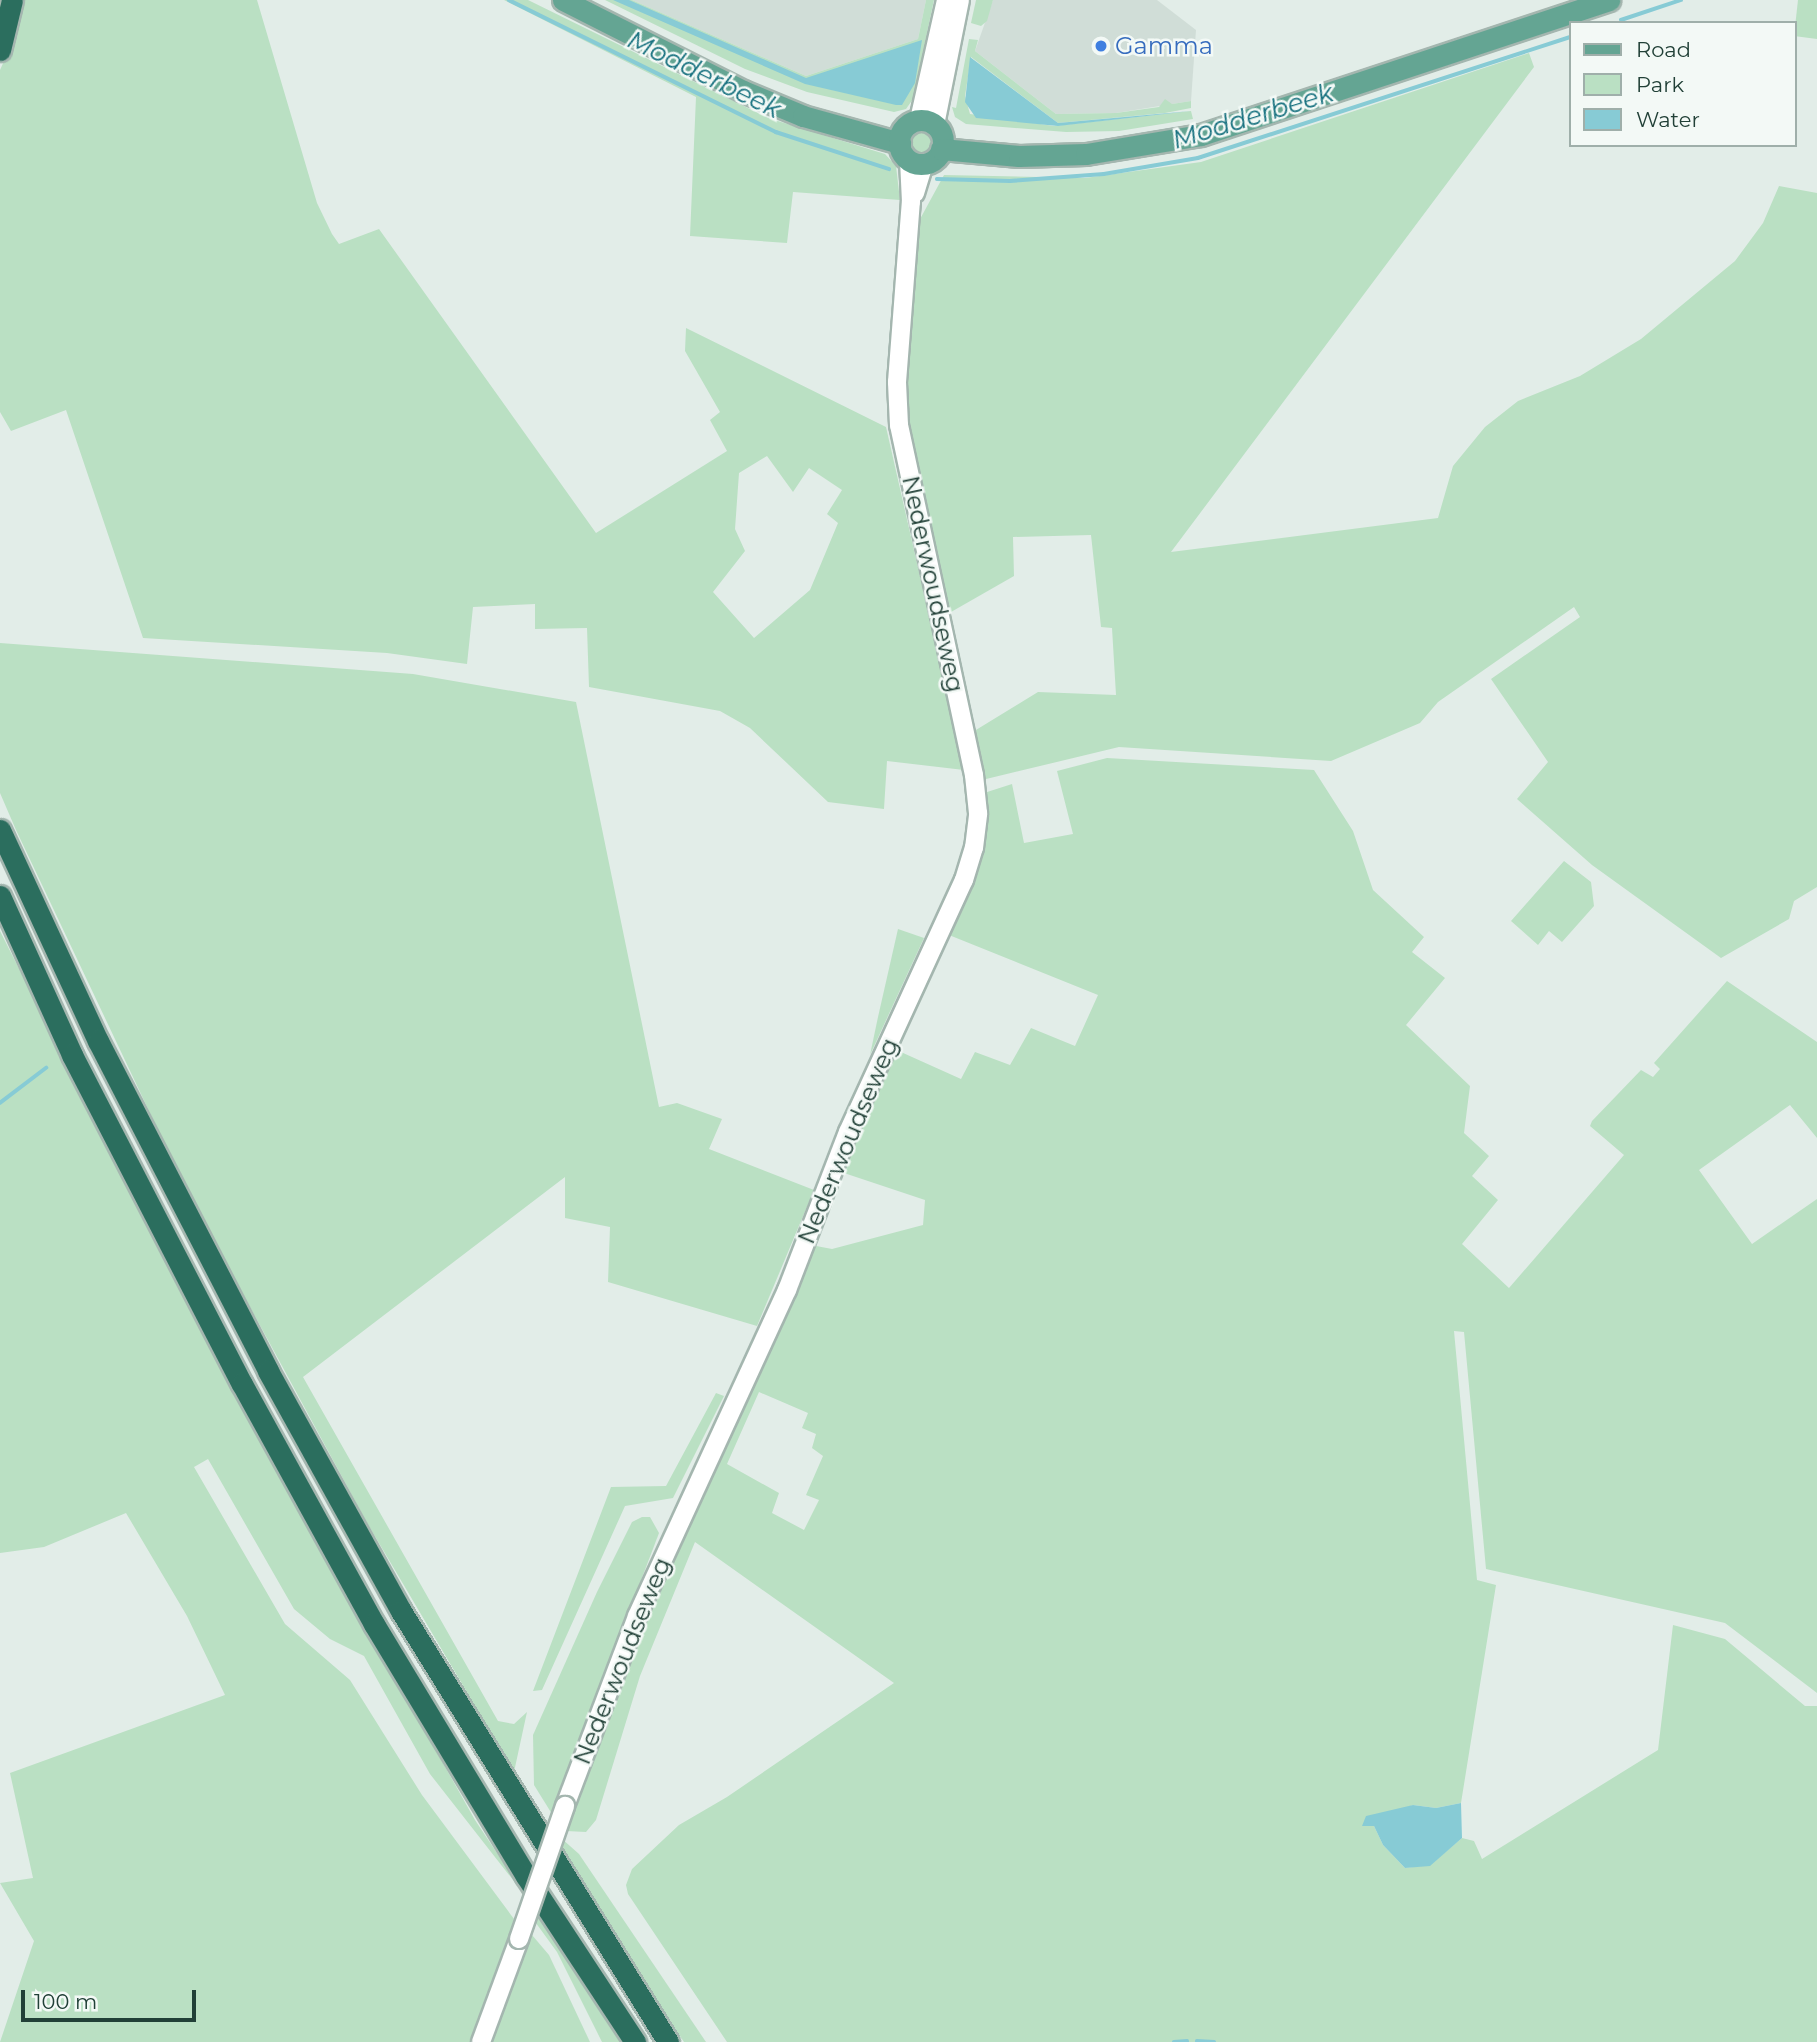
<!DOCTYPE html>
<html>
<head>
<meta charset="utf-8">
<style>
	body { margin:0 }
	#map { position:relative; width:1817px; height:2042px; overflow:hidden; background:#e2ede8; font-family:Montserrat,sans-serif }
	div>[style] { position:absolute }
	.built>* { inset:0; background:#d0ddd7 }
	.green>* { inset:0; background:#bae0c3 }
	.round { border-radius:50% }
	.water>* { inset:0; background:#87cbd5 }
	.stream>* { height:3.5px; margin:-1.75px; padding:0 1.75px; transform-origin:1.75px; border-radius:1.75px; background:#87cbd5 }
	.roads { filter:drop-shadow(2px 0 #a4b6af) drop-shadow(-2px 0 #a4b6af) drop-shadow(0 2px #a4b6af) drop-shadow(0 -2px #a4b6af) }
	.minor>* { height:18px; margin:-9px; padding:0 9px; transform-origin:9px; border-radius:9px; background:#fff }
	.major>* { height:21px; margin:-10.5px; padding:0 10.5px; transform-origin:10.5px; border-radius:10.5px; background:#64a593 }
	.major>.ring { margin:-10.5px; padding:0; box-sizing:content-box; background:none; border:21px solid #64a593; border-radius:50% }
	.highway>* { height:21px; margin:-10.5px; padding:0 10.5px; transform-origin:10.5px; border-radius:10.5px; background:#2b6e5e }
	.bridges { filter:drop-shadow(2px 0 #a4b6af) drop-shadow(-2px 0 #a4b6af) drop-shadow(0 2px #a4b6af) drop-shadow(0 -2px #a4b6af) }
	.minor-bridge>* { height:18px; margin:-9px; padding:0 9px; transform-origin:9px; border-radius:9px; background:#fff }
	.dots>* { width:19px; height:19px; translate:-50% -50%; box-sizing:border-box; border:4px solid #f3f9f6; border-radius:50% }
	span { translate:-50% -50%; white-space:nowrap; text-align:center; line-height:1.15; -webkit-text-stroke:5px #f3f9f6; paint-order:stroke }
	.shop-label { font-size:24px; color:#366cbe }
	.left { translate:0 -50%; text-align:left }
	.street-label { font-size:24px; color:#214037 }
	.water-label { font-size:26px; color:#17717f; font-style:italic }
	.legend { position:absolute; left:1569px; top:21px; width:228px; height:126px; box-sizing:border-box; background:#f3f9f6; border:2px solid #9fafaa; margin:0; padding:9px 12px; list-style:none; font-size:21px; color:#214037 }
	.legend li { display:flex; align-items:center; gap:14px; height:35px }
	.legend b { width:35px; border:2px solid #9fafaa }
	.scale { position:absolute; left:21px; top:1990px; width:175px; height:32px; box-sizing:border-box; border:4px solid #214037; border-top:0; padding-left:9px; font-size:21px; line-height:24px; white-space:nowrap; color:#214037; -webkit-text-stroke:5px #f3f9f6; paint-order:stroke }
</style>
</head>
<body>
<div id="map">
	<div class="built">
		<i style="clip-path:polygon(632px 0,926px 0,918px 39px,806px 76px)"></i>
		<i style="clip-path:polygon(993px 0,1157px 0,1196px 30px,1191px 101px,1116px 113px,1056px 114px,975px 51px)"></i>
	</div>
	<div class="green">
		<i style="clip-path:polygon(evenodd,24px 0,257px 0,317px 203px,332px 234px,339px 244px,379px 229px,596px 533px,727px 451px,710px 420px,720px 412px,685px 351px,686px 328px,886px 427px,964px 770px,887px 761px,884px 809px,828px 802px,750px 728px,720px 711px,589px 687px,587px 628px,535px 629px,535px 604px,473px 607px,467px 664px,387px 653px,143px 638px,66px 410px,11px 431px,0 412px,0 70px,18px 30px,24px 0,767px 456px,793px 492px,809px 468px,842px 490px,827px 514px,838px 523px,810px 590px,754px 638px,713px 592px,745px 551px,735px 529px,739px 473px,767px 456px)"></i>
		<i style="clip-path:polygon(504px 0,528px 0,768px 118px,885px 154px,896px 166px,900px 200px,793px 192px,787px 243px,690px 236px,696px 97px)"></i>
		<i style="clip-path:polygon(605px 0,632px 0,806px 76px,918px 39px,926px 0,934px 0,913px 99px,906px 109px,894px 112px,807px 92px,745px 69px)"></i>
		<i style="clip-path:polygon(976px 0,993px 0,987px 21px,981px 26px,971px 23px)"></i>
		<i style="clip-path:polygon(1798px 0,1817px 0,1817px 39px,1794px 36px)"></i>
		<i style="clip-path:polygon(969px 39px,978px 40px,975px 51px,1056px 114px,1116px 113px,1159px 107px,1165px 99px,1172px 104px,1191px 101px,1191px 108px,1165px 113px,1058px 123px,971px 57px,965px 96px,970px 114px,1054px 126px,1191px 111px,1193px 119px,1119px 131px,1066px 132px,966px 124px,955px 117px,952px 107px,956px 108px)"></i>
		<i style="clip-path:polygon(1529px 53px,1534px 67px,1171px 552px,1438px 518px,1453px 466px,1485px 427px,1518px 401px,1580px 376px,1641px 339px,1735px 261px,1763px 223px,1779px 186px,1817px 193px,1817px 887px,1794px 901px,1789px 919px,1721px 958px,1592px 865px,1517px 799px,1548px 762px,1491px 679px,1580px 617px,1574px 607px,1438px 702px,1420px 723px,1331px 761px,1119px 747px,982px 780px,971px 733px,1038px 692px,1116px 695px,1112px 628px,1101px 627px,1091px 535px,1013px 537px,1014px 576px,944px 616px,902px 410px,913px 232px,944px 175px,1085px 178px,1201px 162px)"></i>
		<i class="round" style="left:909px;top:129px;width:24px;height:24px"></i>
		<i style="clip-path:polygon(0 643px,413px 674px,576px 702px,659px 1107px,677px 1103px,722px 1119px,709px 1149px,814px 1190px,757px 1326px,608px 1282px,610px 1227px,565px 1218px,565px 1177px,303px 1377px,498px 1721px,514px 1724px,527px 1712px,514px 1772px,366px 1521px,185px 1187px,16px 830px,0 793px)"></i>
		<i style="clip-path:polygon(evenodd,1107px 758px,1314px 770px,1353px 831px,1373px 890px,1424px 937px,1412px 952px,1445px 978px,1406px 1025px,1470px 1086px,1464px 1133px,1489px 1156px,1472px 1176px,1498px 1200px,1462px 1244px,1509px 1288px,1624px 1155px,1590px 1126px,1592px 1121px,1641px 1070px,1653px 1077px,1660px 1069px,1654px 1063px,1727px 981px,1817px 1042px,1817px 1138px,1790px 1105px,1699px 1170px,1752px 1244px,1817px 1199px,1817px 1693px,1725px 1623px,1486px 1569px,1464px 1332px,1454px 1331px,1477px 1580px,1496px 1585px,1461px 1803px,1436px 1808px,1413px 1805px,1362px 1826px,1374px 1826px,1383px 1845px,1405px 1868px,1430px 1865px,1462px 1838px,1474px 1841px,1482px 1859px,1658px 1750px,1673px 1625px,1725px 1639px,1805px 1706px,1817px 1706px,1817px 2042px,727px 2042px,628px 1894px,626px 1885px,632px 1869px,679px 1825px,727px 1797px,894px 1683px,695px 1542px,640px 1676px,596px 1820px,586px 1832px,566px 1831px,646px 1609px,811px 1245px,832px 1249px,923px 1225px,925px 1200px,838px 1171px,892px 1048px,961px 1079px,975px 1052px,1010px 1065px,1031px 1028px,1075px 1046px,1098px 995px,944px 933px,968px 878px,984px 793px,1012px 784px,1024px 843px,1073px 834px,1057px 771px,1107px 758px,759px 1392px,808px 1413px,802px 1428px,816px 1434px,812px 1448px,823px 1456px,806px 1495px,819px 1500px,804px 1530px,772px 1513px,779px 1493px,727px 1464px,759px 1392px)"></i>
		<i style="clip-path:polygon(1564px 861px,1591px 882px,1594px 906px,1562px 942px,1549px 931px,1538px 945px,1511px 921px)"></i>
		<i style="clip-path:polygon(898px 929px,924px 938px,870px 1055px,878px 1017px)"></i>
		<i style="clip-path:polygon(0 931px,219px 1366px,475px 1820px,524px 1894px,430px 1774px,364px 1656px,330px 1639px,294px 1609px,208px 1459px,194px 1467px,285px 1624px,350px 1680px,422px 1795px,514px 1919px,476px 2042px,0 2042px,34px 1941px,0 1883px,33px 1878px,10px 1773px,225px 1695px,187px 1616px,126px 1513px,44px 1547px,0 1553px)"></i>
		<i style="clip-path:polygon(716px 1393px,724px 1396px,673px 1498px,625px 1506px,542px 1690px,533px 1691px,611px 1487px,666px 1486px)"></i>
		<i style="clip-path:polygon(642px 1517px,650px 1517px,659px 1533px,552px 1814px,534px 1785px,533px 1735px,597px 1592px,632px 1522px)"></i>
		<i style="clip-path:polygon(552px 1830px,579px 1854px,706px 2042px,684px 2042px,617px 1943px)"></i>
		<i style="clip-path:polygon(528px 1900px,620px 2042px,602px 2042px,557px 1952px,525px 1908px)"></i>
		<i style="clip-path:polygon(532px 1935px,549px 1955px,590px 2042px,491px 2042px)"></i>
	</div>
	<div class="water">
		<i style="clip-path:polygon(613px 0,629px 0,806px 78px,922px 40px,915px 83px,902px 105px,896px 105px,805px 84px)"></i>
		<i style="clip-path:polygon(970px 57px,1058px 123px,1191px 111px,1058px 126px,976px 118px,965px 102px)"></i>
		<i style="clip-path:polygon(1461px 1803px,1462px 1838px,1430px 1866px,1405px 1868px,1383px 1845px,1374px 1826px,1362px 1826px,1366px 1816px,1413px 1805px,1436px 1808px)"></i>
	</div>
	<div class="stream">
		<i style="left:509px;top:0;width:298px;rotate:26.3deg"></i>
		<i style="left:776px;top:132px;width:119px;rotate:18.1deg"></i>
		<i style="left:1621px;top:20px;width:63px;rotate:-18.4deg"></i>
		<i style="left:937px;top:179px;width:73px;rotate:1.6deg"></i>
		<i style="left:1010px;top:181px;width:94px;rotate:-4.3deg"></i>
		<i style="left:1104px;top:174px;width:95px;rotate:-9.7deg"></i>
		<i style="left:1198px;top:158px;width:391px;rotate:-18deg"></i>
		<i style="left:0;top:1103px;width:58px;rotate:-37.3deg"></i>
		<i style="left:1197px;top:2041px;width:17px;rotate:3deg"></i>
		<i style="left:1174px;top:2042px;width:13px;rotate:-4deg"></i>
	</div>
	<div class="roads">
		<div class="minor">
			<i style="left:919px;top:120px;width:123px;rotate:-77.3deg"></i>
			<i style="left:935px;top:125px;width:127px;rotate:-78.7deg"></i>
			<i style="left:915px;top:193px;width:31px;rotate:-73deg"></i>
			<i style="left:565px;top:1806px;width:203px;rotate:-69.2deg"></i>
			<i style="left:637px;top:1616px;width:359px;rotate:-65.3deg"></i>
			<i style="left:787px;top:1290px;width:169px;rotate:-68.9deg"></i>
			<i style="left:848px;top:1132px;width:277px;rotate:-65.3deg"></i>
			<i style="left:964px;top:880px;width:34px;rotate:-73deg"></i>
			<i style="left:974px;top:848px;width:35px;rotate:-83deg"></i>
			<i style="left:978px;top:813px;width:38px;rotate:-96deg"></i>
			<i style="left:974px;top:775px;width:358px;rotate:-102.1deg"></i>
			<i style="left:899px;top:425px;width:43px;rotate:-92.7deg"></i>
			<i style="left:897px;top:382px;width:181px;rotate:-85.6deg"></i>
			<i style="left:911px;top:202px;width:42px;rotate:-92.7deg"></i>
			<i style="left:481px;top:2042px;width:110px;rotate:-69.7deg"></i>
		</div>
		<div class="major">
			<i style="left:563px;top:0;width:202px;rotate:26.8deg"></i>
			<i style="left:743px;top:91px;width:65px;rotate:22.6deg"></i>
			<i style="left:803px;top:116px;width:101px;rotate:15.6deg"></i>
			<i class="ring" style="left:899px;top:120px;width:23px;height:23px"></i>
			<i style="left:941px;top:149px;width:78px;rotate:5.1deg"></i>
			<i style="left:1019px;top:156px;width:67px;rotate:-1.7deg"></i>
			<i style="left:1086px;top:154px;width:117px;rotate:-9.4deg"></i>
			<i style="left:1201px;top:135px;width:430px;rotate:-18.3deg"></i>
		</div>
		<div class="highway">
			<i style="left:0;top:50px;width:51px;rotate:-76.5deg"></i>
			<i style="left:0;top:830px;width:233px;rotate:65.1deg"></i>
			<i style="left:98px;top:1041px;width:371px;rotate:62.7deg"></i>
			<i style="left:268px;top:1371px;width:274px;rotate:61deg"></i>
			<i style="left:401px;top:1611px;width:507px;rotate:58.22deg"></i>
			<i style="left:0;top:896px;width:175px;rotate:65.6deg"></i>
			<i style="left:72px;top:1055px;width:370px;rotate:62.7deg"></i>
			<i style="left:242px;top:1384px;width:274px;rotate:61.2deg"></i>
			<i style="left:374px;top:1624px;width:294px;rotate:58.9deg"></i>
			<i style="left:526px;top:1876px;width:199px;rotate:56.7deg"></i>
		</div>
	</div>
	<div class="bridges">
		<div class="minor-bridge">
			<i style="left:519px;top:1939px;width:141px;rotate:-70.9deg"></i>
		</div>
	</div>
	<div class="dots">
		<i style="left:1101px;top:46px;background:#3f7fe0"></i>
	</div>
	<div class="shop-label">
		<span class="left" style="left:1115px;top:46px">Gamma</span>
	</div>
	<div class="street-label">
		<span style="left:933px;top:584px;rotate:78deg">Nederwoudseweg</span>
		<span style="left:848px;top:1141px;rotate:-67deg">Nederwoudseweg</span>
		<span style="left:622px;top:1661px;rotate:-68deg">Nederwoudseweg</span>
	</div>
	<div class="water-label">
		<span style="left:704px;top:75px;rotate:26deg">Modderbeek</span>
		<span style="left:1253px;top:117px;rotate:-17deg">Modderbeek</span>
	</div>
	<ul class="legend">
	<li><b style="height:9px;background:#64a593"></b>Road</li>
	<li><b style="height:19px;background:#bae0c3"></b>Park</li>
	<li><b style="height:19px;background:#87cbd5"></b>Water</li>
	</ul>
	<div class="scale">100 m</div>
</div>
</body>
</html>
